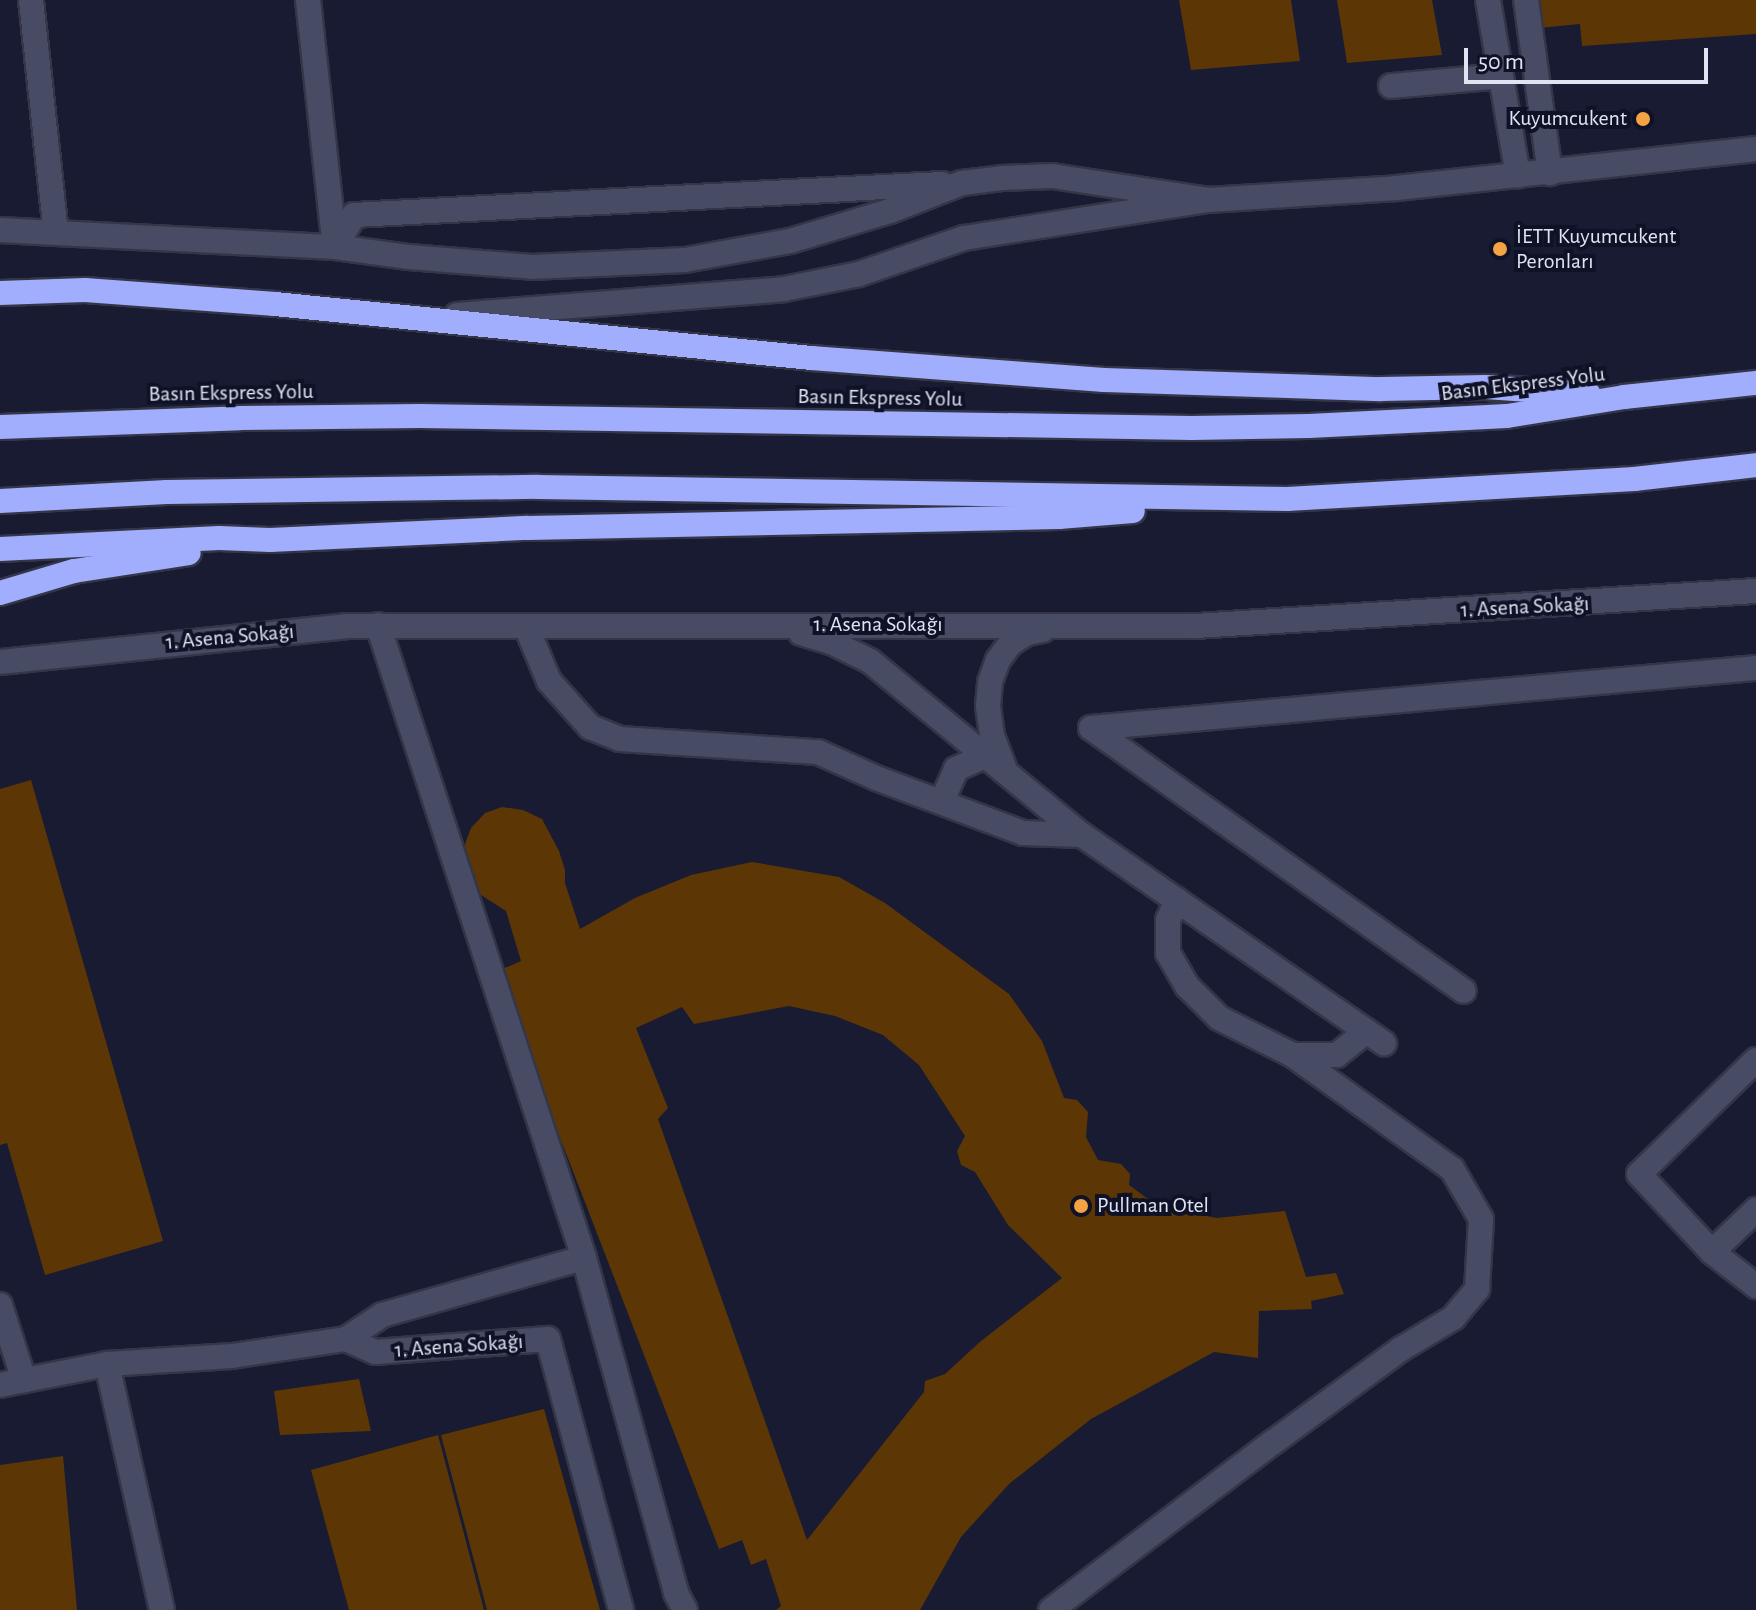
<!DOCTYPE html>
<html>
<head>
<meta charset="utf-8">
<style>
	body { margin:0 }
	#map { position:relative; width:1756px; height:1610px; overflow:hidden; background:#181b31; font-family:"Alegreya Sans",sans-serif }
	div>[style] { position:absolute }
	.building>* { inset:0; background:#5c3705 }
	.roads { filter:drop-shadow(2px 0 #343648) drop-shadow(-2px 0 #343648) drop-shadow(0 2px #343648) drop-shadow(0 -2px #343648) }
	.minor>* { height:24px; margin:-12px; padding:0 12px; transform-origin:12px; border-radius:12px; background:#474c64 }
	.highway>* { height:24px; margin:-12px; padding:0 12px; transform-origin:12px; border-radius:12px; background:#a0aefd }
	.dots>* { width:22px; height:22px; translate:-50% -50%; box-sizing:border-box; border:4px solid #0f1227; border-radius:50% }
	span { translate:-50% -50%; white-space:nowrap; text-align:center; line-height:1.15; -webkit-text-stroke:8px #0f1227; paint-order:stroke }
	.poi-label { font-size:22px; color:#dfe3f2 }
	.right { translate:-100% -50%; text-align:right }
	.left { translate:0 -50%; text-align:left }
	.street-label { font-size:22px; color:#dfe3f2 }
	.scale { position:absolute; left:1464px; top:48px; width:244px; height:36px; box-sizing:border-box; border:4px solid #dfe3f2; border-top:0; padding-left:10px; font-size:24px; line-height:28px; white-space:nowrap; color:#dfe3f2; -webkit-text-stroke:6px #0f1227; paint-order:stroke }
</style>
</head>
<body>
<div id="map">
	<div class="building">
		<i style="clip-path:polygon(1179px 0,1291px 0,1300px 61px,1191px 70px)"></i>
		<i style="clip-path:polygon(1337px 0,1432px 0,1442px 55px,1347px 63px)"></i>
		<i style="clip-path:polygon(1537px 0,1756px 0,1756px 34px,1582px 46px,1580px 24px,1539px 28px)"></i>
		<i style="clip-path:polygon(31px 780px,163px 1241px,45px 1275px,7px 1143px,0 1145px,0 789px)"></i>
		<i style="clip-path:polygon(evenodd,502px 807px,523px 810px,542px 819px,559px 851px,565px 870px,565px 883px,580px 929px,635px 898px,691px 875px,752px 862px,839px 877px,885px 903px,1009px 994px,1042px 1041px,1064px 1098px,1077px 1100px,1088px 1112px,1086px 1137px,1098px 1160px,1121px 1164px,1130px 1174px,1129px 1185px,1152px 1202px,1179px 1211px,1217px 1218px,1285px 1211px,1306px 1277px,1336px 1273px,1344px 1294px,1311px 1301px,1312px 1309px,1259px 1311px,1258px 1358px,1214px 1352px,1091px 1419px,1009px 1484px,961px 1537px,920px 1610px,776px 1610px,781px 1606px,766px 1559px,751px 1565px,742px 1540px,719px 1549px,496px 972px,521px 961px,506px 911px,478px 893px,468px 881px,465px 844px,471px 828px,485px 813px,502px 807px,789px 1006px,835px 1016px,883px 1035px,919px 1065px,965px 1136px,957px 1151px,961px 1165px,975px 1172px,1008px 1225px,1062px 1278px,981px 1341px,945px 1374px,925px 1381px,924px 1392px,807px 1540px,658px 1119px,668px 1108px,636px 1028px,682px 1007px,694px 1024px,789px 1006px)"></i>
		<i style="clip-path:polygon(359px 1379px,371px 1431px,280px 1435px,274px 1391px)"></i>
		<i style="clip-path:polygon(544px 1409px,600px 1610px,487px 1610px,441px 1435px)"></i>
		<i style="clip-path:polygon(438px 1435px,484px 1610px,349px 1610px,311px 1470px)"></i>
		<i style="clip-path:polygon(63px 1456px,77px 1610px,0 1610px,0 1465px)"></i>
	</div>
	<div class="roads">
		<div class="minor">
			<i style="left:31px;top:0;width:234px;rotate:83.9deg"></i>
			<i style="left:56px;top:233px;width:279px;rotate:2.9deg"></i>
			<i style="left:335px;top:247px;width:75px;rotate:7.7deg"></i>
			<i style="left:409px;top:257px;width:123px;rotate:4.6deg"></i>
			<i style="left:532px;top:267px;width:153px;rotate:-2.6deg"></i>
			<i style="left:685px;top:260px;width:107px;rotate:-10.3deg"></i>
			<i style="left:790px;top:241px;width:104px;rotate:-16.7deg"></i>
			<i style="left:890px;top:211px;width:77px;rotate:-21.3deg"></i>
			<i style="left:962px;top:183px;width:40px;rotate:-7.1deg"></i>
			<i style="left:1002px;top:178px;width:50px;rotate:-2.3deg"></i>
			<i style="left:1052px;top:176px;width:158px;rotate:8.7deg"></i>
			<i style="left:308px;top:0;width:248px;rotate:83.8deg"></i>
			<i style="left:1488px;top:0;width:178px;rotate:80.3deg"></i>
			<i style="left:1526px;top:0;width:175px;rotate:82.1deg"></i>
			<i style="left:1391px;top:86px;width:110px;rotate:-5.2deg"></i>
			<i style="left:0;top:230px;width:56px;rotate:3.1deg"></i>
			<i style="left:335px;top:247px;width:37px;rotate:-59deg"></i>
			<i style="left:354px;top:215px;width:589px;rotate:-3.02deg"></i>
			<i style="left:457px;top:315px;width:328px;rotate:-4.5deg"></i>
			<i style="left:784px;top:289px;width:76px;rotate:-11.3deg"></i>
			<i style="left:859px;top:274px;width:111px;rotate:-18.9deg"></i>
			<i style="left:964px;top:238px;width:247px;rotate:-8.9deg"></i>
			<i style="left:1208px;top:200px;width:189px;rotate:-3.6deg"></i>
			<i style="left:1397px;top:188px;width:361px;rotate:-6.2deg"></i>
			<i style="left:378px;top:625px;width:666px;rotate:71.97deg"></i>
			<i style="left:526px;top:626px;width:60px;rotate:67.3deg"></i>
			<i style="left:549px;top:681px;width:62px;rotate:48.3deg"></i>
			<i style="left:590px;top:727px;width:32px;rotate:22deg"></i>
			<i style="left:620px;top:739px;width:198px;rotate:3.8deg"></i>
			<i style="left:818px;top:752px;width:64px;rotate:24.1deg"></i>
			<i style="left:876px;top:778px;width:157px;rotate:20.5deg"></i>
			<i style="left:1023px;top:833px;width:59px;rotate:1.9deg"></i>
			<i style="left:801px;top:633px;width:31px;rotate:17deg"></i>
			<i style="left:831px;top:642px;width:43px;rotate:26deg"></i>
			<i style="left:870px;top:661px;width:274px;rotate:39.4deg"></i>
			<i style="left:1082px;top:835px;width:367px;rotate:34.6deg"></i>
			<i style="left:0;top:662px;width:348px;rotate:-5.9deg"></i>
			<i style="left:346px;top:626px;width:850px"></i>
			<i style="left:1196px;top:626px;width:561px;rotate:-3.58deg"></i>
			<i style="left:1091px;top:728px;width:668px;rotate:-5.16deg"></i>
			<i style="left:1091px;top:728px;width:456px;rotate:35.2deg"></i>
			<i style="left:1004px;top:767px;width:34px;rotate:-111deg"></i>
			<i style="left:992px;top:735px;width:29px;rotate:-98deg"></i>
			<i style="left:988px;top:706px;width:24px;rotate:-85deg"></i>
			<i style="left:990px;top:682px;width:23px;rotate:-70deg"></i>
			<i style="left:998px;top:660px;width:21px;rotate:-53deg"></i>
			<i style="left:1011px;top:643px;width:19px;rotate:-32deg"></i>
			<i style="left:1027px;top:633px;width:16px;rotate:-11deg"></i>
			<i style="left:942px;top:801px;width:35px;rotate:-66deg"></i>
			<i style="left:956px;top:769px;width:35px;rotate:-24deg"></i>
			<i style="left:1177px;top:900px;width:22px;rotate:114deg"></i>
			<i style="left:1168px;top:920px;width:33px;rotate:90deg"></i>
			<i style="left:1168px;top:953px;width:38px;rotate:60deg"></i>
			<i style="left:1187px;top:986px;width:45px;rotate:45deg"></i>
			<i style="left:1219px;top:1018px;width:83px;rotate:26.6deg"></i>
			<i style="left:1293px;top:1055px;width:44px"></i>
			<i style="left:1337px;top:1055px;width:38px;rotate:-39deg"></i>
			<i style="left:1756px;top:1060px;width:163px;rotate:135.7deg"></i>
			<i style="left:1639px;top:1174px;width:107px;rotate:46.9deg"></i>
			<i style="left:1712px;top:1252px;width:56px;rotate:37.7deg"></i>
			<i style="left:1712px;top:1252px;width:61px;rotate:-43.7deg"></i>
			<i style="left:0;top:1305px;width:79px;rotate:72.3deg"></i>
			<i style="left:346px;top:1339px;width:43px;rotate:-33.7deg"></i>
			<i style="left:382px;top:1315px;width:210px;rotate:-15.8deg"></i>
			<i style="left:584px;top:1258px;width:347px;rotate:74.6deg"></i>
			<i style="left:676px;top:1593px;width:19px;rotate:62deg"></i>
			<i style="left:107px;top:1364px;width:252px;rotate:77.4deg"></i>
			<i style="left:0;top:1385px;width:109px;rotate:-11.1deg"></i>
			<i style="left:107px;top:1364px;width:125px;rotate:-3.7deg"></i>
			<i style="left:232px;top:1356px;width:115px;rotate:-8.5deg"></i>
			<i style="left:346px;top:1339px;width:32px;rotate:24deg"></i>
			<i style="left:375px;top:1352px;width:173px;rotate:-4.3deg"></i>
			<i style="left:548px;top:1339px;width:281px;rotate:74.9deg"></i>
			<i style="left:1051px;top:1610px;width:277px;rotate:-37.1deg"></i>
			<i style="left:1272px;top:1443px;width:160px;rotate:-36.1deg"></i>
			<i style="left:1401px;top:1349px;width:61px;rotate:-30.8deg"></i>
			<i style="left:1453px;top:1318px;width:38px;rotate:-50deg"></i>
			<i style="left:1477px;top:1289px;width:70px;rotate:-86.7deg"></i>
			<i style="left:1481px;top:1219px;width:58px;rotate:-120.1deg"></i>
			<i style="left:1452px;top:1169px;width:196px;rotate:-144.4deg"></i>
		</div>
		<div class="highway">
			<i style="left:0;top:293px;width:85px;rotate:-2deg"></i>
			<i style="left:85px;top:290px;width:191px;rotate:4.2deg"></i>
			<i style="left:275px;top:304px;width:539px;rotate:5.75deg"></i>
			<i style="left:811px;top:358px;width:294px;rotate:4.3deg"></i>
			<i style="left:1104px;top:380px;width:277px;rotate:1.9deg"></i>
			<i style="left:1381px;top:389px;width:104px;rotate:-1.1deg"></i>
			<i style="left:1485px;top:387px;width:104px;rotate:3.9deg"></i>
			<i style="left:0;top:427px;width:240px;rotate:-2.1deg"></i>
			<i style="left:240px;top:418px;width:180px;rotate:-0.6deg"></i>
			<i style="left:420px;top:416px;width:772px;rotate:0.89deg"></i>
			<i style="left:1192px;top:428px;width:117px;rotate:-1deg"></i>
			<i style="left:1309px;top:426px;width:198px;rotate:-2.9deg"></i>
			<i style="left:1507px;top:416px;width:119px;rotate:-9.2deg"></i>
			<i style="left:1624px;top:397px;width:133px;rotate:-6.1deg"></i>
			<i style="left:0;top:501px;width:167px;rotate:-3.1deg"></i>
			<i style="left:167px;top:492px;width:371px;rotate:-0.8deg"></i>
			<i style="left:538px;top:487px;width:749px;rotate:0.92deg"></i>
			<i style="left:1287px;top:499px;width:348px;rotate:-3.3deg"></i>
			<i style="left:1634px;top:479px;width:123px;rotate:-6.5deg"></i>
			<i style="left:0;top:549px;width:219px;rotate:-2.9deg"></i>
			<i style="left:219px;top:538px;width:51px;rotate:2.2deg"></i>
			<i style="left:270px;top:540px;width:258px;rotate:-2.7deg"></i>
			<i style="left:528px;top:528px;width:531px;rotate:-1.19deg"></i>
			<i style="left:1059px;top:517px;width:74px;rotate:-4.6deg"></i>
			<i style="left:0;top:593px;width:77px;rotate:-16.6deg"></i>
			<i style="left:74px;top:571px;width:116px;rotate:-8.9deg"></i>
		</div>
	</div>
	<div class="dots">
		<i style="left:1643px;top:119px;background:#f4a344"></i>
		<i style="left:1500px;top:249px;background:#f4a344"></i>
		<i style="left:1081px;top:1206px;background:#f4a344"></i>
	</div>
	<div class="poi-label">
		<span class="right" style="left:1627px;top:119px">Kuyumcukent</span>
		<span class="left" style="left:1516px;top:249px">İETT Kuyumcukent<br>Peronları</span>
		<span class="left" style="left:1097px;top:1206px">Pullman Otel</span>
	</div>
	<div class="street-label">
		<span style="left:1523px;top:384px;rotate:-7deg">Basın Ekspress Yolu</span>
		<span style="left:231px;top:393px;rotate:-1deg">Basın Ekspress Yolu</span>
		<span style="left:880px;top:398px;rotate:1deg">Basın Ekspress Yolu</span>
		<span style="left:1525px;top:607px;rotate:-3deg">1. Asena Sokağı</span>
		<span style="left:878px;top:625px">1. Asena Sokağı</span>
		<span style="left:230px;top:637px;rotate:-5deg">1. Asena Sokağı</span>
		<span style="left:459px;top:1346px;rotate:-4deg">1. Asena Sokağı</span>
	</div>
	<div class="scale">50 m</div>
</div>
</body>
</html>
